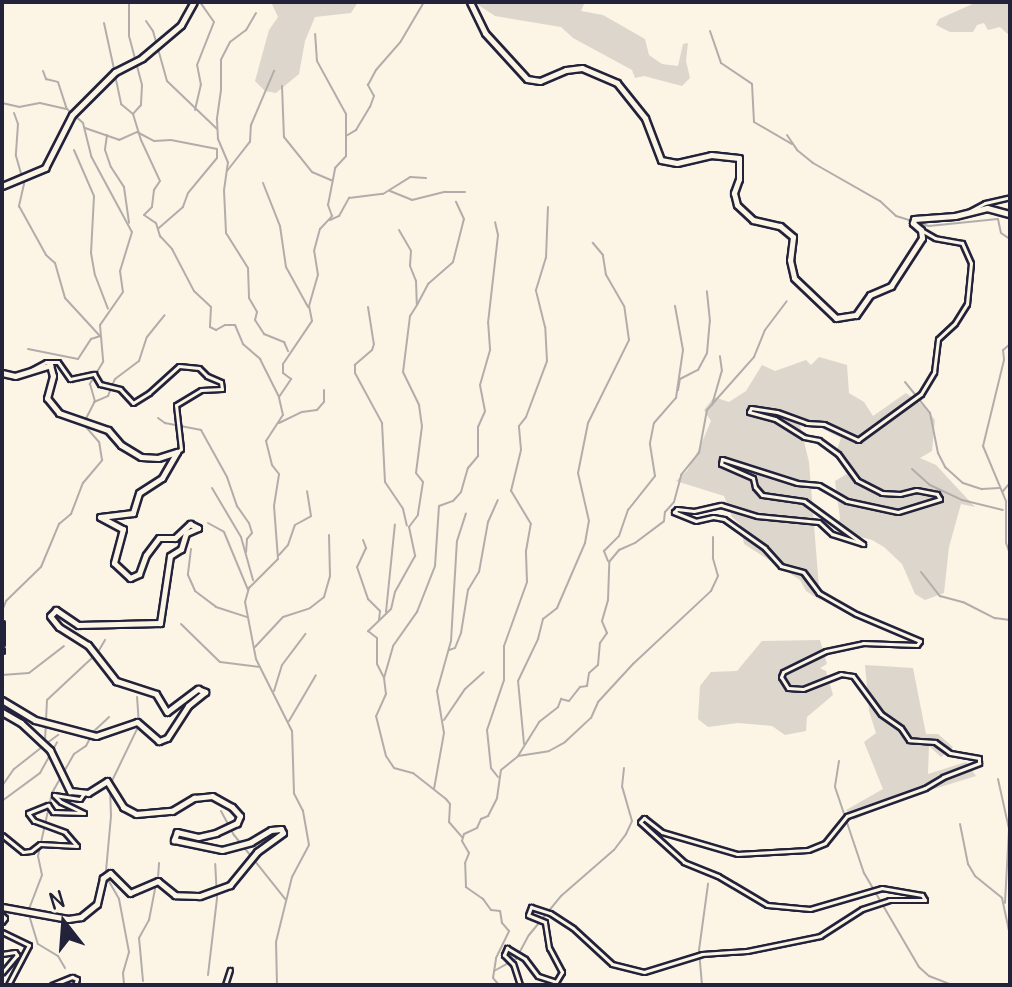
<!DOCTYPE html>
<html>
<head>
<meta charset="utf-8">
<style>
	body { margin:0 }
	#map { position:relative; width:1012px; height:987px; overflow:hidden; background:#fcf5e5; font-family:Delius,sans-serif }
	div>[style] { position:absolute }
	.green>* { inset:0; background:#dcd6cc }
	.stream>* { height:2px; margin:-1px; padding:0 1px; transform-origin:1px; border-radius:1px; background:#b2adab }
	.roads { filter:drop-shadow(2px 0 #22223b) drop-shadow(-2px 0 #22223b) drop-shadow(0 2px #22223b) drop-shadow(0 -2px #22223b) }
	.minor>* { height:3px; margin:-1.5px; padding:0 1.5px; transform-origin:1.5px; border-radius:1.5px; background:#fcf5e5 }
	.tertiary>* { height:5px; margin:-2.5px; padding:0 2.5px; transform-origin:2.5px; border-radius:2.5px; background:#fcf5e5 }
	span { translate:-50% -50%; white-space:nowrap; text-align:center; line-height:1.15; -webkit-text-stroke:6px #fcf5e5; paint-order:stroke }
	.frame { position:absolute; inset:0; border:4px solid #22223b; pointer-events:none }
	.north { position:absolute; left:24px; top:883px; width:80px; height:80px; -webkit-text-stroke:6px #fcf5e5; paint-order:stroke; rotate:343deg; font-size:22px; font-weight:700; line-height:32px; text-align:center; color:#22223b }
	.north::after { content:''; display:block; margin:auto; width:28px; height:36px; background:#22223b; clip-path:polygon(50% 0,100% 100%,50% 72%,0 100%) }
</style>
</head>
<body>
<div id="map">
	<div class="green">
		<i style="clip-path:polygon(271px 2px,358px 2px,351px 13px,315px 17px,305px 41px,299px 74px,276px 93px,265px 91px,255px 81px,269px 30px,278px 17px)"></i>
		<i style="clip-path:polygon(474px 2px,585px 2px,581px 11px,603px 15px,645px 39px,649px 55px,662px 64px,678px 66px,683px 44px,688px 43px,686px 61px,690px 78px,682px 86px,644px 76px,635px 78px,632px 70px,573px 38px,561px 27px,495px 16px)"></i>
		<i style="clip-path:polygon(977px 2px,1010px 2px,1010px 36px,1000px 27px,988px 30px,984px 23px,977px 25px,973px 32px,950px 32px,936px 25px,939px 19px)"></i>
		<i style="clip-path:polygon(819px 357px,847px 365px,849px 393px,864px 402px,873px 416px,906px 393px,924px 406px,935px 420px,932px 451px,920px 458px,936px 465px,975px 507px,961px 504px,949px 547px,944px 593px,925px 600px,915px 594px,902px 564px,884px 547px,872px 540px,835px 530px,840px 518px,835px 481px,847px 474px,835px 456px,841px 438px,821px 428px,800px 425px,809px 462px,820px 600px,806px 591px,800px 580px,744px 544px,740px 524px,732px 517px,724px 496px,676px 481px,687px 471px,699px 449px,711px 421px,704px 410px,714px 397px,729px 402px,746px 391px,762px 365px,775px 371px,806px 360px,811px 365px)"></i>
		<i style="clip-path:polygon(820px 640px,827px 664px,820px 668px,826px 671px,833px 695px,807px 717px,806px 731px,785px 735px,772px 726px,738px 723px,708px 727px,698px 719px,700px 686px,711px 672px,737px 671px,762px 641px)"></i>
		<i style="clip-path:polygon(865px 665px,913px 668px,926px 734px,938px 734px,953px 747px,941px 757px,929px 746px,928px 774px,966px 762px,976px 776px,892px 802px,854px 820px,846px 810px,883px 789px,864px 742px,876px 733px,869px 711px)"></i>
	</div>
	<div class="stream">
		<i style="left:129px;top:2px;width:34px;rotate:90deg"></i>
		<i style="left:129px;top:36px;width:51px;rotate:75.1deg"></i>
		<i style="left:142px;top:85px;width:20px;rotate:93deg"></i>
		<i style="left:141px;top:105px;width:12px;rotate:132deg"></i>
		<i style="left:256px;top:13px;width:20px;rotate:120deg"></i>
		<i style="left:246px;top:30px;width:20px;rotate:143deg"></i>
		<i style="left:230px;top:42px;width:20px;rotate:117deg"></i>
		<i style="left:221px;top:60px;width:30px;rotate:90deg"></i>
		<i style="left:221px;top:90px;width:30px;rotate:98deg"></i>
		<i style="left:217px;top:120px;width:19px;rotate:87deg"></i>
		<i style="left:218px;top:139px;width:25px;rotate:67deg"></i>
		<i style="left:228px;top:162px;width:28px;rotate:98deg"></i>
		<i style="left:224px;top:190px;width:43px;rotate:87.3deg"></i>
		<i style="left:226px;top:233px;width:41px;rotate:57.8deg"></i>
		<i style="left:248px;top:268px;width:30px;rotate:88deg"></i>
		<i style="left:249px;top:298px;width:16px;rotate:60deg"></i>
		<i style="left:257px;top:312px;width:8px;rotate:104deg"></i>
		<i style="left:255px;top:320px;width:17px;rotate:57deg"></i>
		<i style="left:264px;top:334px;width:22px;rotate:22deg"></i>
		<i style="left:284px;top:342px;width:10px;rotate:66deg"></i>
		<i style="left:146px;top:21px;width:12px;rotate:55deg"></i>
		<i style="left:153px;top:31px;width:52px;rotate:74.4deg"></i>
		<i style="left:167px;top:81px;width:69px;rotate:43.8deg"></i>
		<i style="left:104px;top:23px;width:47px;rotate:77.7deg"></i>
		<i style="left:710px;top:31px;width:34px;rotate:71deg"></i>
		<i style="left:721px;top:63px;width:37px;rotate:34deg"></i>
		<i style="left:752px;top:84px;width:38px;rotate:87deg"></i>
		<i style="left:754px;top:122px;width:44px;rotate:30.1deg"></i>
		<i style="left:43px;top:71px;width:9px;rotate:69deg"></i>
		<i style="left:46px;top:79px;width:12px;rotate:14deg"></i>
		<i style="left:58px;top:82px;width:28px;rotate:72deg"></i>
		<i style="left:67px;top:109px;width:21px;rotate:41deg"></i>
		<i style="left:83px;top:123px;width:34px;rotate:76deg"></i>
		<i style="left:91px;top:156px;width:86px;rotate:61.7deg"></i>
		<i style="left:132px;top:232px;width:41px;rotate:107.1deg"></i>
		<i style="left:120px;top:271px;width:21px;rotate:82deg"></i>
		<i style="left:123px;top:292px;width:40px;rotate:124.9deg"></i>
		<i style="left:100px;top:325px;width:37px;rotate:85deg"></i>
		<i style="left:103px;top:362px;width:26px;rotate:121deg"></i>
		<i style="left:90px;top:384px;width:18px;rotate:74deg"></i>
		<i style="left:95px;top:401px;width:20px;rotate:117deg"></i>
		<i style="left:115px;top:75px;width:30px;rotate:78deg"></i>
		<i style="left:121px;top:104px;width:16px;rotate:40deg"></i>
		<i style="left:133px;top:114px;width:27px;rotate:73deg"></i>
		<i style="left:141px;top:140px;width:45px;rotate:65.1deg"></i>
		<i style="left:160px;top:181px;width:11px;rotate:124deg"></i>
		<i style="left:154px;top:190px;width:17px;rotate:97deg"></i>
		<i style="left:152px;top:207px;width:11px;rotate:135deg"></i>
		<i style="left:144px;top:215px;width:14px;rotate:34deg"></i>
		<i style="left:156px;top:223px;width:14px;rotate:73deg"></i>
		<i style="left:160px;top:236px;width:18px;rotate:47deg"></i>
		<i style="left:172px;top:249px;width:47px;rotate:62.4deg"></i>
		<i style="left:194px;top:291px;width:23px;rotate:43deg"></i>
		<i style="left:211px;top:307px;width:20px;rotate:93deg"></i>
		<i style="left:210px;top:327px;width:7px;rotate:27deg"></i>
		<i style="left:216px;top:330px;width:10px;rotate:-29deg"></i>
		<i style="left:225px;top:325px;width:10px"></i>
		<i style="left:235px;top:325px;width:21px;rotate:67deg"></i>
		<i style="left:243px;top:344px;width:23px;rotate:41deg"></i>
		<i style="left:260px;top:359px;width:42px;rotate:63.4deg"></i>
		<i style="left:282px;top:86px;width:51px;rotate:87.8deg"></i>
		<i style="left:284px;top:137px;width:45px;rotate:51.3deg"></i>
		<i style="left:312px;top:172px;width:21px;rotate:23deg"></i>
		<i style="left:2px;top:103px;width:17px;rotate:13deg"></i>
		<i style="left:19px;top:107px;width:21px;rotate:-11deg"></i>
		<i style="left:40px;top:103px;width:27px;rotate:13deg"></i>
		<i style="left:195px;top:110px;width:26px;rotate:-77deg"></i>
		<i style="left:201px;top:85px;width:20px;rotate:-101deg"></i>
		<i style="left:197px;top:65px;width:46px;rotate:-68.4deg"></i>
		<i style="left:214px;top:22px;width:24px;rotate:-125deg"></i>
		<i style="left:14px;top:113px;width:12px;rotate:70deg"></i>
		<i style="left:18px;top:124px;width:32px;rotate:94deg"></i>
		<i style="left:16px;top:156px;width:29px;rotate:74deg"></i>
		<i style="left:24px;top:184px;width:23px;rotate:103deg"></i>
		<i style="left:19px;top:206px;width:56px;rotate:61.1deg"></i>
		<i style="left:46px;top:255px;width:12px;rotate:42deg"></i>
		<i style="left:55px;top:263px;width:36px;rotate:74deg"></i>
		<i style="left:65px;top:298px;width:52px;rotate:47.4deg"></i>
		<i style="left:85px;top:128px;width:36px;rotate:19deg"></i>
		<i style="left:119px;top:140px;width:20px;rotate:-24deg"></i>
		<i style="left:137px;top:132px;width:19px;rotate:28deg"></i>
		<i style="left:154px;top:141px;width:17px;rotate:-3deg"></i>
		<i style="left:171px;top:140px;width:47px;rotate:11.1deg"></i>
		<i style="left:217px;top:149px;width:9px;rotate:90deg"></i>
		<i style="left:217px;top:158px;width:45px;rotate:129.6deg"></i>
		<i style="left:188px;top:193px;width:15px;rotate:110deg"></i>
		<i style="left:183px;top:207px;width:32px;rotate:139deg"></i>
		<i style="left:107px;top:135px;width:15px;rotate:98deg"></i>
		<i style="left:105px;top:150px;width:18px;rotate:71deg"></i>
		<i style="left:111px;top:167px;width:24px;rotate:57deg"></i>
		<i style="left:124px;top:187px;width:36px;rotate:82deg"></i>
		<i style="left:787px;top:135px;width:18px;rotate:56deg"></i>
		<i style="left:797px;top:150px;width:21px;rotate:39deg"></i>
		<i style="left:813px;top:163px;width:77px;rotate:29.6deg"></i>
		<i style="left:880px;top:201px;width:22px;rotate:43deg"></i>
		<i style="left:896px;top:216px;width:34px;rotate:17deg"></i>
		<i style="left:929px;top:226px;width:69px;rotate:-5.8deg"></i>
		<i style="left:998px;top:219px;width:14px;rotate:78deg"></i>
		<i style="left:1001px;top:233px;width:11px;rotate:34deg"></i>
		<i style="left:346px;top:136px;width:12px;rotate:-31deg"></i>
		<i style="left:356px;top:130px;width:27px;rotate:-59deg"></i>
		<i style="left:370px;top:107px;width:12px;rotate:-70deg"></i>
		<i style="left:374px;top:96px;width:13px;rotate:-119deg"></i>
		<i style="left:368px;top:85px;width:17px;rotate:-62deg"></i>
		<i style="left:376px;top:70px;width:38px;rotate:-49deg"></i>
		<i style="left:401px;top:41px;width:45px;rotate:-59.5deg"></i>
		<i style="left:74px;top:150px;width:50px;rotate:66.5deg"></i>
		<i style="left:94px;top:196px;width:57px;rotate:93deg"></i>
		<i style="left:91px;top:253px;width:22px;rotate:80deg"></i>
		<i style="left:95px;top:275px;width:36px;rotate:69deg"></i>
		<i style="left:227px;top:171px;width:37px;rotate:-52deg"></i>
		<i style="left:250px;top:142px;width:17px;rotate:-87deg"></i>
		<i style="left:251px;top:125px;width:59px;rotate:-66.9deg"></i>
		<i style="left:263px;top:183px;width:46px;rotate:68.4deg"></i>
		<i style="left:280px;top:226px;width:41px;rotate:81.7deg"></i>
		<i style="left:286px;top:267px;width:46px;rotate:61.2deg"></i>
		<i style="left:390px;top:191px;width:24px;rotate:22deg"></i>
		<i style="left:412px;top:200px;width:34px;rotate:-14deg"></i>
		<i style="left:445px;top:192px;width:20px"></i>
		<i style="left:330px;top:220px;width:10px;rotate:-24deg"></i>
		<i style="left:339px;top:216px;width:21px;rotate:-61deg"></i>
		<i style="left:349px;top:198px;width:34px;rotate:-7deg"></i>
		<i style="left:383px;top:194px;width:32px;rotate:-32deg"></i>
		<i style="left:410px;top:177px;width:16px;rotate:4deg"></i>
		<i style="left:399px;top:230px;width:24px;rotate:60deg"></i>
		<i style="left:411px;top:251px;width:15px;rotate:94deg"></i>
		<i style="left:410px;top:266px;width:16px;rotate:68deg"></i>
		<i style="left:416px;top:281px;width:24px;rotate:88deg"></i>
		<i style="left:417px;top:305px;width:13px;rotate:122deg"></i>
		<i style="left:410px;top:316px;width:56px;rotate:97.1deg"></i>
		<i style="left:403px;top:372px;width:37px;rotate:64deg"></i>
		<i style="left:419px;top:405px;width:21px;rotate:82deg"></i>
		<i style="left:422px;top:426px;width:47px;rotate:97.3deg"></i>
		<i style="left:416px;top:473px;width:11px;rotate:52deg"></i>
		<i style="left:423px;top:482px;width:33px;rotate:99deg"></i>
		<i style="left:418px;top:515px;width:15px;rotate:127deg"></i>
		<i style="left:409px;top:527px;width:30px;rotate:78deg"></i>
		<i style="left:415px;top:556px;width:41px;rotate:119.1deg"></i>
		<i style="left:395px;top:592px;width:17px;rotate:103deg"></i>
		<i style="left:391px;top:609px;width:32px;rotate:136deg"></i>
		<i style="left:368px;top:631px;width:11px;rotate:38deg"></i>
		<i style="left:377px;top:638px;width:26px;rotate:90deg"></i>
		<i style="left:377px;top:664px;width:16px;rotate:63deg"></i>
		<i style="left:384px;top:678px;width:16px;rotate:83deg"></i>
		<i style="left:386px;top:694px;width:24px;rotate:114deg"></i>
		<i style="left:376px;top:716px;width:41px;rotate:76deg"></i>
		<i style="left:386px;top:756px;width:14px;rotate:56deg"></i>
		<i style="left:394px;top:768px;width:20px;rotate:15deg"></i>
		<i style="left:413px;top:773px;width:42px;rotate:38.2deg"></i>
		<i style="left:446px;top:799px;width:6px;rotate:51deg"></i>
		<i style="left:450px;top:804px;width:18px;rotate:93deg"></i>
		<i style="left:449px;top:822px;width:20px;rotate:49deg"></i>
		<i style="left:1010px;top:288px;width:19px;rotate:90deg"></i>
		<i style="left:417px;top:305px;width:24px;rotate:-62deg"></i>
		<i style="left:428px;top:284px;width:33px;rotate:-41deg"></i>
		<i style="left:453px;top:262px;width:44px;rotate:-75.7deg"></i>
		<i style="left:464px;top:219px;width:19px;rotate:-115deg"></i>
		<i style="left:368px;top:307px;width:37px;rotate:81deg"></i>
		<i style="left:374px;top:344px;width:6px;rotate:108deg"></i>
		<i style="left:372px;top:350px;width:23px;rotate:139deg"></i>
		<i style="left:355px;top:365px;width:8px;rotate:90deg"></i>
		<i style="left:355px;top:373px;width:57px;rotate:61.6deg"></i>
		<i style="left:382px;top:423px;width:59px;rotate:87.1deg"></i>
		<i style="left:385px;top:482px;width:32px;rotate:56deg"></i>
		<i style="left:403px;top:509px;width:17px;rotate:77deg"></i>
		<i style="left:1010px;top:313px;width:21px;rotate:90deg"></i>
		<i style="left:1010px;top:344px;width:9px;rotate:139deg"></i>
		<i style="left:1003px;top:350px;width:10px;rotate:84deg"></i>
		<i style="left:1004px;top:360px;width:89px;rotate:103.7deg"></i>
		<i style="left:983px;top:446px;width:60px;rotate:67.3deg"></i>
		<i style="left:1006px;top:501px;width:42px;rotate:90deg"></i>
		<i style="left:1006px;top:543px;width:12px;rotate:70deg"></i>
		<i style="left:28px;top:349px;width:51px;rotate:11.3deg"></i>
		<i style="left:78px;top:359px;width:24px;rotate:-57deg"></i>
		<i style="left:91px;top:339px;width:9px;rotate:-18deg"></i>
		<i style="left:905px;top:382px;width:40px;rotate:51deg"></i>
		<i style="left:930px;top:413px;width:41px;rotate:78.7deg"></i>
		<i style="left:938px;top:453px;width:16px;rotate:63deg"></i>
		<i style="left:945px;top:467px;width:24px;rotate:42deg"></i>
		<i style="left:963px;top:483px;width:20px;rotate:18deg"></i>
		<i style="left:982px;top:489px;width:17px;rotate:-3deg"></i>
		<i style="left:678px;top:390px;width:11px;rotate:-80deg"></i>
		<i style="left:680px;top:379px;width:20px;rotate:-27deg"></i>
		<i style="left:698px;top:370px;width:19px;rotate:-62deg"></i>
		<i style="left:707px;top:353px;width:32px;rotate:-85deg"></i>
		<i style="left:710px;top:321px;width:30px;rotate:-96deg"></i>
		<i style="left:94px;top:402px;width:15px;rotate:-23deg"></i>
		<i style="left:108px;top:396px;width:18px;rotate:-68deg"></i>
		<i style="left:115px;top:379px;width:30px;rotate:-37deg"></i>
		<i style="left:139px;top:361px;width:25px;rotate:-72deg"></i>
		<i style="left:147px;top:337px;width:28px;rotate:-51deg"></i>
		<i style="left:712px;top:405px;width:35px;rotate:-74deg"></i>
		<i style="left:722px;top:371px;width:15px;rotate:-98deg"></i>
		<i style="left:158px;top:418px;width:9px;rotate:36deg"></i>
		<i style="left:165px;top:423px;width:37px;rotate:11deg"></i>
		<i style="left:201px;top:430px;width:54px;rotate:61deg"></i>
		<i style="left:227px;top:477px;width:31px;rotate:71deg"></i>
		<i style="left:237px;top:506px;width:21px;rotate:55deg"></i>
		<i style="left:249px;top:523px;width:10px;rotate:73deg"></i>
		<i style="left:252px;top:533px;width:8px;rotate:130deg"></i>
		<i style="left:247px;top:539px;width:13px;rotate:94deg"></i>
		<i style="left:279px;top:423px;width:25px;rotate:-26deg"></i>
		<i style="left:302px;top:412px;width:15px;rotate:-8deg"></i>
		<i style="left:317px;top:410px;width:11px;rotate:-49deg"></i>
		<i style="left:324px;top:402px;width:12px;rotate:-90deg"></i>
		<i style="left:912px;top:469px;width:24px;rotate:42deg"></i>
		<i style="left:930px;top:485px;width:35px;rotate:25deg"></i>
		<i style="left:962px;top:500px;width:42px;rotate:13.7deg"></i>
		<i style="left:212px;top:488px;width:57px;rotate:59.4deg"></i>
		<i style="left:241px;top:537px;width:45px;rotate:74.4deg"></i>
		<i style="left:1003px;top:491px;width:11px;rotate:-49deg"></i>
		<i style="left:208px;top:523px;width:18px;rotate:29deg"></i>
		<i style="left:224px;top:532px;width:63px;rotate:67.5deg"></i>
		<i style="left:363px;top:540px;width:9px;rotate:69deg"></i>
		<i style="left:366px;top:548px;width:21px;rotate:115deg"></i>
		<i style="left:357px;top:567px;width:34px;rotate:71deg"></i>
		<i style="left:368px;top:599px;width:17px;rotate:45deg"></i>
		<i style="left:380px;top:611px;width:9px;rotate:96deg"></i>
		<i style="left:191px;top:549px;width:26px;rotate:97deg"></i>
		<i style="left:188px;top:575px;width:17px;rotate:66deg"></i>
		<i style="left:195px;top:591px;width:26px;rotate:37deg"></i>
		<i style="left:216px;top:607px;width:32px;rotate:18deg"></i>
		<i style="left:279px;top:555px;width:13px;rotate:-48deg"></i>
		<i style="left:288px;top:545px;width:21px;rotate:-71deg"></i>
		<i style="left:295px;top:525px;width:18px;rotate:-29deg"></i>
		<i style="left:311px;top:516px;width:25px;rotate:-99deg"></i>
		<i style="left:608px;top:561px;width:11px;rotate:-112deg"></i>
		<i style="left:604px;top:551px;width:21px;rotate:-45deg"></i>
		<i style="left:619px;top:536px;width:28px;rotate:-71deg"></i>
		<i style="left:628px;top:510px;width:43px;rotate:-51.5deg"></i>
		<i style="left:655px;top:476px;width:33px;rotate:-99deg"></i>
		<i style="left:650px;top:443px;width:20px;rotate:-79deg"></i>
		<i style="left:654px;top:423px;width:33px;rotate:-49deg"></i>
		<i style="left:676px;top:398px;width:49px;rotate:-81.7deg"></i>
		<i style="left:683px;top:350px;width:45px;rotate:-100.3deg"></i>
		<i style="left:921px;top:572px;width:31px;rotate:52deg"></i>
		<i style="left:940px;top:596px;width:24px;rotate:15deg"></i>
		<i style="left:963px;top:602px;width:36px;rotate:27deg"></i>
		<i style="left:995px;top:618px;width:15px;rotate:8deg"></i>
		<i style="left:1010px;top:591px;width:23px;rotate:90deg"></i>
		<i style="left:2px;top:611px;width:11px;rotate:-68deg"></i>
		<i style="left:6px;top:601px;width:49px;rotate:-44.2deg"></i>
		<i style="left:41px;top:567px;width:47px;rotate:-67.3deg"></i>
		<i style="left:59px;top:524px;width:16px;rotate:-40deg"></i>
		<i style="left:71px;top:514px;width:33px;rotate:-69deg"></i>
		<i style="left:83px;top:483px;width:30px;rotate:-50deg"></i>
		<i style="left:102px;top:460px;width:18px;rotate:-99deg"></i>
		<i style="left:99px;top:442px;width:23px;rotate:-131deg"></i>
		<i style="left:386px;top:612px;width:88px;rotate:-84.2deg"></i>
		<i style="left:181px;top:624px;width:54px;rotate:44.3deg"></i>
		<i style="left:220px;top:662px;width:40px;rotate:7.1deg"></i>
		<i style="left:255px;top:647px;width:41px;rotate:-47deg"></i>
		<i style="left:283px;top:617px;width:28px;rotate:-18deg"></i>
		<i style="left:310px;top:608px;width:18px;rotate:-38deg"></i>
		<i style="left:324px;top:597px;width:22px;rotate:-74deg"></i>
		<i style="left:330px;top:576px;width:41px;rotate:-91.4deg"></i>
		<i style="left:449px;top:650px;width:6px;rotate:-18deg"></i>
		<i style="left:455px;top:648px;width:16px;rotate:-68deg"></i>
		<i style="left:461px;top:633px;width:44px;rotate:-80.8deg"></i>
		<i style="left:468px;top:590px;width:21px;rotate:-59deg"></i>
		<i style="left:479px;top:572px;width:51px;rotate:-79.8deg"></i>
		<i style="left:488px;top:522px;width:24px;rotate:-66deg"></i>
		<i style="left:98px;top:652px;width:14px;rotate:-60deg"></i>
		<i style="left:2px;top:675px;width:27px;rotate:-4deg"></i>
		<i style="left:29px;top:673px;width:44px;rotate:-37.6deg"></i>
		<i style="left:384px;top:678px;width:33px;rotate:-74deg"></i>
		<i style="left:393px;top:646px;width:42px;rotate:-54.8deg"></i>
		<i style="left:417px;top:612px;width:49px;rotate:-68.6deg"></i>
		<i style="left:435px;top:566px;width:60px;rotate:-86.2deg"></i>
		<i style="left:439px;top:506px;width:15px;rotate:-20deg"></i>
		<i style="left:453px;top:501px;width:12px;rotate:-48deg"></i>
		<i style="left:461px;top:492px;width:25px;rotate:-74deg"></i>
		<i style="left:468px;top:468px;width:16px;rotate:-50deg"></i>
		<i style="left:478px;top:456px;width:29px;rotate:-90deg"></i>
		<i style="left:478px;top:427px;width:17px;rotate:-66deg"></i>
		<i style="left:485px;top:411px;width:26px;rotate:-101deg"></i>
		<i style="left:480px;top:385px;width:37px;rotate:-74deg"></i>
		<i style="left:490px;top:349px;width:26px;rotate:-94deg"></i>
		<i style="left:488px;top:323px;width:89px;rotate:-83.5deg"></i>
		<i style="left:498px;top:235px;width:13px;rotate:-103deg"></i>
		<i style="left:274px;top:691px;width:27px;rotate:-73deg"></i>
		<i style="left:282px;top:665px;width:39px;rotate:-53deg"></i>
		<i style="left:444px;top:720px;width:37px;rotate:-56deg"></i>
		<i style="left:465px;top:689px;width:25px;rotate:-42deg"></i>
		<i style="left:289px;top:721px;width:53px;rotate:-59.6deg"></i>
		<i style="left:93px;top:732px;width:22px;rotate:-43deg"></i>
		<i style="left:45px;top:741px;width:41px;rotate:-87.2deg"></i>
		<i style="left:47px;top:700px;width:63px;rotate:-43.1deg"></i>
		<i style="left:47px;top:743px;width:14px;rotate:-36deg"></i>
		<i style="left:524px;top:744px;width:63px;rotate:-95.4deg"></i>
		<i style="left:518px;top:681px;width:47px;rotate:-64.5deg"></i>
		<i style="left:538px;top:639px;width:21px;rotate:-76deg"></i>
		<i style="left:543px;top:619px;width:18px;rotate:-38deg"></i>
		<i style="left:557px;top:608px;width:71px;rotate:-66.7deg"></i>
		<i style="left:585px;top:543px;width:22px;rotate:-80deg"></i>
		<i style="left:589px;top:521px;width:49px;rotate:-102.9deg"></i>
		<i style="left:578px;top:473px;width:51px;rotate:-78.7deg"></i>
		<i style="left:588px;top:423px;width:93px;rotate:-63.7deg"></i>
		<i style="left:629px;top:340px;width:34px;rotate:-98deg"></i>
		<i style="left:624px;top:306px;width:36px;rotate:-120deg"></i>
		<i style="left:606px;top:275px;width:20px;rotate:-99deg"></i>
		<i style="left:603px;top:255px;width:16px;rotate:-130deg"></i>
		<i style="left:518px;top:756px;width:31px;rotate:-9deg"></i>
		<i style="left:549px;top:751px;width:18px;rotate:-29deg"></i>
		<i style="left:565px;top:742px;width:35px;rotate:-43deg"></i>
		<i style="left:591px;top:718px;width:17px;rotate:-66deg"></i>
		<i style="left:598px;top:702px;width:52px;rotate:-47.4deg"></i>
		<i style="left:633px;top:664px;width:107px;rotate:-43.1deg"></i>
		<i style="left:711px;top:591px;width:17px;rotate:-65deg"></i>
		<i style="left:718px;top:576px;width:19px;rotate:-106deg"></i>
		<i style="left:713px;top:558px;width:21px;rotate:-90deg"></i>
		<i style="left:839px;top:761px;width:26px;rotate:99deg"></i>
		<i style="left:835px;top:787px;width:91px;rotate:71.4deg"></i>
		<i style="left:864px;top:873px;width:109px;rotate:59.7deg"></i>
		<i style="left:919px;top:967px;width:13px;rotate:42deg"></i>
		<i style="left:929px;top:976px;width:26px;rotate:21deg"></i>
		<i style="left:498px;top:777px;width:11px;rotate:-128deg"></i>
		<i style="left:491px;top:768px;width:38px;rotate:-96deg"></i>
		<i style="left:487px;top:730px;width:53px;rotate:-71.2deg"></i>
		<i style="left:504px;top:680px;width:34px;rotate:-90deg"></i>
		<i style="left:504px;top:646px;width:68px;rotate:-70.2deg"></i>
		<i style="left:527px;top:582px;width:31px;rotate:-92deg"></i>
		<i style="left:526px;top:551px;width:27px;rotate:-80deg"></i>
		<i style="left:531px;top:524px;width:39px;rotate:-121deg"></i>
		<i style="left:511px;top:491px;width:42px;rotate:-76.3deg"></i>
		<i style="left:521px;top:450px;width:24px;rotate:-95deg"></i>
		<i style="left:519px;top:426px;width:11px;rotate:-52deg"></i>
		<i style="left:526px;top:417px;width:60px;rotate:-69.4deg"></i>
		<i style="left:547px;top:361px;width:34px;rotate:-93deg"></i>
		<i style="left:545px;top:327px;width:38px;rotate:-104deg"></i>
		<i style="left:536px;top:290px;width:34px;rotate:-73deg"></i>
		<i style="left:546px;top:258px;width:51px;rotate:-87.8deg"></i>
		<i style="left:998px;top:779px;width:51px;rotate:77.6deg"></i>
		<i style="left:1009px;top:829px;width:74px;rotate:93.1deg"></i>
		<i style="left:110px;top:785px;width:67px;rotate:-64.2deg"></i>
		<i style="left:139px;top:725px;width:28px;rotate:-94deg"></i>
		<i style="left:2px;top:786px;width:21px;rotate:-55deg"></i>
		<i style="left:14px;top:769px;width:36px;rotate:-38deg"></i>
		<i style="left:434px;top:789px;width:57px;rotate:-79.9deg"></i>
		<i style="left:444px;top:733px;width:43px;rotate:-99.5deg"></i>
		<i style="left:437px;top:691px;width:52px;rotate:-74.4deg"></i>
		<i style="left:451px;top:641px;width:100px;rotate:-86.6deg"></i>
		<i style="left:457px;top:541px;width:29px;rotate:-72deg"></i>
		<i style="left:2px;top:801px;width:47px;rotate:-36.4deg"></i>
		<i style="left:40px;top:773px;width:35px;rotate:-61deg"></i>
		<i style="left:221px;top:811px;width:27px;rotate:62deg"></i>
		<i style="left:234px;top:835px;width:83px;rotate:51.3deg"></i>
		<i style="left:960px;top:824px;width:41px;rotate:78.7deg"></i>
		<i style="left:968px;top:864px;width:14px;rotate:60deg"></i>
		<i style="left:975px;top:876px;width:35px;rotate:39deg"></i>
		<i style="left:1002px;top:898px;width:39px;rotate:78deg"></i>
		<i style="left:106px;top:871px;width:55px;rotate:-84.8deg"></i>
		<i style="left:111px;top:816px;width:25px;rotate:-92deg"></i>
		<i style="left:107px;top:878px;width:24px;rotate:60deg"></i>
		<i style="left:119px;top:899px;width:54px;rotate:79.3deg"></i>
		<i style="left:129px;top:952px;width:22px;rotate:106deg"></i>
		<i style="left:123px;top:973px;width:11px;rotate:85deg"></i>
		<i style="left:158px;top:878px;width:15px;rotate:-86deg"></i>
		<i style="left:29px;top:909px;width:36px;rotate:-69deg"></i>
		<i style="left:42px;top:875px;width:19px;rotate:-102deg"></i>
		<i style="left:38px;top:856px;width:65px;rotate:-77.5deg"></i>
		<i style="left:52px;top:793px;width:45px;rotate:-60.6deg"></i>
		<i style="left:74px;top:754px;width:14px;rotate:-34deg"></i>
		<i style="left:86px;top:746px;width:9px;rotate:-63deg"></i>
		<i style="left:29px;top:915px;width:30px;rotate:73deg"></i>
		<i style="left:38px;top:944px;width:23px;rotate:31deg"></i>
		<i style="left:58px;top:956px;width:14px;rotate:60deg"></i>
		<i style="left:494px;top:971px;width:25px;rotate:-29deg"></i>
		<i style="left:516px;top:959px;width:27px;rotate:-62deg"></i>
		<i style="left:529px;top:935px;width:50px;rotate:-50.6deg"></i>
		<i style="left:561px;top:896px;width:70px;rotate:-41deg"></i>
		<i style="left:614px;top:850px;width:20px;rotate:-53deg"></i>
		<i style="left:626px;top:834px;width:14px;rotate:-65deg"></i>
		<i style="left:632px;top:821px;width:35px;rotate:-106deg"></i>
		<i style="left:622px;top:787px;width:19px;rotate:-84deg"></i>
		<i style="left:208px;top:975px;width:78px;rotate:-83.3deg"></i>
		<i style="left:217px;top:898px;width:34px;rotate:-93deg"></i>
		<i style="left:143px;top:981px;width:43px;rotate:-95.3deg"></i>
		<i style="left:139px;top:938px;width:21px;rotate:-61deg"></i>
		<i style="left:149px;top:920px;width:37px;rotate:-79deg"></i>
		<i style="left:277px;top:985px;width:43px;rotate:-91.3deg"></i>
		<i style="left:276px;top:942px;width:67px;rotate:-76.2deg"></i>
		<i style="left:292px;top:877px;width:36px;rotate:-62deg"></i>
		<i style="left:309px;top:845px;width:35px;rotate:-100deg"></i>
		<i style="left:303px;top:811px;width:20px;rotate:-117deg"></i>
		<i style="left:294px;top:793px;width:62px;rotate:-91.8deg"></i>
		<i style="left:292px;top:731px;width:80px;rotate:-116.6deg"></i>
		<i style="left:256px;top:659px;width:58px;rotate:-100.9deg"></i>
		<i style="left:245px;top:602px;width:15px;rotate:-74deg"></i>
		<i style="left:249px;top:588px;width:41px;rotate:-45deg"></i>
		<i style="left:278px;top:559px;width:53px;rotate:-94.3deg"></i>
		<i style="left:274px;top:506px;width:32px;rotate:-81deg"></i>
		<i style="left:279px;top:474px;width:11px;rotate:-128deg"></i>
		<i style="left:272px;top:465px;width:25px;rotate:-104deg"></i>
		<i style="left:266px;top:441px;width:31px;rotate:-57deg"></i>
		<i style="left:283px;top:415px;width:18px;rotate:-103deg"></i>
		<i style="left:279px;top:397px;width:22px;rotate:-56deg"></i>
		<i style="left:291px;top:379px;width:10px;rotate:-143deg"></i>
		<i style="left:283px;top:373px;width:9px;rotate:-90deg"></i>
		<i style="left:283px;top:364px;width:52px;rotate:-56deg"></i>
		<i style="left:312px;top:321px;width:15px;rotate:-101deg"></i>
		<i style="left:309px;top:306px;width:32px;rotate:-74deg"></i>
		<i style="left:318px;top:275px;width:24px;rotate:-99deg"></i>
		<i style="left:314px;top:251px;width:23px;rotate:-75deg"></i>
		<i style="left:320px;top:229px;width:18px;rotate:-47deg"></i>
		<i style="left:332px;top:216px;width:12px;rotate:-110deg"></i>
		<i style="left:328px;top:205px;width:38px;rotate:-79deg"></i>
		<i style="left:335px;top:168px;width:16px;rotate:-47deg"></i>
		<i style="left:346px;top:156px;width:42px;rotate:-90deg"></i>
		<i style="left:346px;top:114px;width:60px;rotate:-118.7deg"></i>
		<i style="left:317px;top:61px;width:27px;rotate:-94deg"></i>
		<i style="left:499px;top:985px;width:9px;rotate:-131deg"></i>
		<i style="left:493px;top:978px;width:20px;rotate:-81deg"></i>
		<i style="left:496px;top:958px;width:30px;rotate:-64deg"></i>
		<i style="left:509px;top:931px;width:11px;rotate:-131deg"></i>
		<i style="left:502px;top:923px;width:12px;rotate:-99deg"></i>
		<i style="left:500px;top:911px;width:9px;rotate:-174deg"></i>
		<i style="left:491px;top:910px;width:14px;rotate:-126deg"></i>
		<i style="left:483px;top:899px;width:21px;rotate:-145deg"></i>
		<i style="left:466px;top:887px;width:24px;rotate:-92deg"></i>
		<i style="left:465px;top:863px;width:11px;rotate:-68deg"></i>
		<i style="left:469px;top:853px;width:14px;rotate:-120deg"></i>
		<i style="left:462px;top:841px;width:7px;rotate:-74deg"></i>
		<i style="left:464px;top:834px;width:14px;rotate:-25deg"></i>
		<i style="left:477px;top:828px;width:10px;rotate:-66deg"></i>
		<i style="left:481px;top:819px;width:8px;rotate:-23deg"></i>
		<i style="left:488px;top:816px;width:20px;rotate:-63deg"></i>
		<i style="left:497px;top:798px;width:28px;rotate:-82deg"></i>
		<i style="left:501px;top:770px;width:22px;rotate:-39deg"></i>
		<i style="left:518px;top:756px;width:40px;rotate:-58deg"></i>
		<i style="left:539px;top:722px;width:24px;rotate:-38deg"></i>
		<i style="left:558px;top:707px;width:9px;rotate:-69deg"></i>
		<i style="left:561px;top:699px;width:8px;rotate:14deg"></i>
		<i style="left:569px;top:701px;width:18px;rotate:-52deg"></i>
		<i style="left:580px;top:687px;width:7px;rotate:-8deg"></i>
		<i style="left:587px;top:686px;width:13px;rotate:-81deg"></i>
		<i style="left:589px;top:673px;width:12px;rotate:-42deg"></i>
		<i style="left:598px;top:665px;width:22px;rotate:-85deg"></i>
		<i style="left:600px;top:643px;width:12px;rotate:-55deg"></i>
		<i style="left:607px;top:633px;width:13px;rotate:-113deg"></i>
		<i style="left:602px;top:621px;width:22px;rotate:-74deg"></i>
		<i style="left:608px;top:600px;width:38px;rotate:-88deg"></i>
		<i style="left:609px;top:562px;width:16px;rotate:-50deg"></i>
		<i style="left:619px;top:550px;width:17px;rotate:-24deg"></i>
		<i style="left:635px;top:543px;width:36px;rotate:-37deg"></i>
		<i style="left:664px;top:521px;width:9px;rotate:-84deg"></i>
		<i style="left:665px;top:512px;width:13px;rotate:-48deg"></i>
		<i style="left:674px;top:502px;width:28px;rotate:-75deg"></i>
		<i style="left:681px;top:475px;width:28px;rotate:-51deg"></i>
		<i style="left:699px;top:453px;width:44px;rotate:-79.5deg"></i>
		<i style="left:707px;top:410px;width:71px;rotate:-48.4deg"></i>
		<i style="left:754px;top:357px;width:29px;rotate:-68deg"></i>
		<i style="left:765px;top:330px;width:36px;rotate:-53deg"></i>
		<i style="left:702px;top:985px;width:35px;rotate:-95deg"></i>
		<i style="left:699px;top:950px;width:67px;rotate:-82.2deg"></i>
	</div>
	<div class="roads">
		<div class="minor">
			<i style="left:970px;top:211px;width:17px;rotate:-28deg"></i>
			<i style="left:985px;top:203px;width:26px;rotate:-13deg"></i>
			<i style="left:31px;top:370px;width:17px;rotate:-28deg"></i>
			<i style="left:46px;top:362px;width:12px"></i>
			<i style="left:58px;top:362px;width:21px;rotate:55deg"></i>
			<i style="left:70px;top:379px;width:25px;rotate:-12deg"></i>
			<i style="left:94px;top:374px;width:12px;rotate:59deg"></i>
			<i style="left:100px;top:384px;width:21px;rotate:14deg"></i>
			<i style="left:120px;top:389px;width:19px;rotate:47deg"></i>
			<i style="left:133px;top:403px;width:19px;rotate:-32deg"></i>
			<i style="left:149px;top:393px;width:40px;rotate:-42deg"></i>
			<i style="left:179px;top:366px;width:20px;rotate:6deg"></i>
			<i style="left:199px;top:368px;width:11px;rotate:45deg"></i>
			<i style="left:207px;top:376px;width:15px;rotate:23deg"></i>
			<i style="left:221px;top:382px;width:7px;rotate:82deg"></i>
			<i style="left:222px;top:389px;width:21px;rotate:177deg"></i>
			<i style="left:201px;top:390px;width:29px;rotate:149deg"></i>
			<i style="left:176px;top:405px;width:44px;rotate:83.5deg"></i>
			<i style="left:181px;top:449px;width:5px;rotate:143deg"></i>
			<i style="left:2px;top:623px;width:20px;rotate:90deg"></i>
			<i style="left:2px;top:650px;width:1px;rotate:90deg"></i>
			<i style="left:2px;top:835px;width:27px;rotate:39deg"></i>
			<i style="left:23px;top:852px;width:8px;rotate:-7deg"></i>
			<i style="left:31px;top:851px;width:11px;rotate:-38deg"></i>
			<i style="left:40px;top:844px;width:37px;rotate:3deg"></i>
			<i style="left:77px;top:846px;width:18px;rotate:-131deg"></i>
			<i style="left:65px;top:832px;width:33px;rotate:-160deg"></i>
			<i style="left:34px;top:821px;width:10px;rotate:-127deg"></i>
			<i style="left:28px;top:813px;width:22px;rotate:-22deg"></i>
			<i style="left:48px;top:805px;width:9px;rotate:54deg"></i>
			<i style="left:53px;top:812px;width:31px;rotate:2deg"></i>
			<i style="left:84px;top:813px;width:25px;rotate:-154deg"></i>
			<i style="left:61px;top:802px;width:10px;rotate:-135deg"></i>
			<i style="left:54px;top:795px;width:26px;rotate:9deg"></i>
			<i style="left:80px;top:799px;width:7px;rotate:-56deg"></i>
			<i style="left:2px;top:915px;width:4px;rotate:45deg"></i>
			<i style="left:5px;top:918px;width:5px;rotate:127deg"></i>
			<i style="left:2px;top:932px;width:30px;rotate:26deg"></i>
			<i style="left:29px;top:945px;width:45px;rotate:117.7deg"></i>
			<i style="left:2px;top:954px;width:13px;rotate:-9deg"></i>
			<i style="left:15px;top:952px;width:4px;rotate:56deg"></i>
			<i style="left:17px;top:955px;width:23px;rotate:130deg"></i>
			<i style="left:52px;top:985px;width:22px;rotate:-22deg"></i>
			<i style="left:72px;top:977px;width:5px;rotate:22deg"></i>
			<i style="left:77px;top:979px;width:6px;rotate:108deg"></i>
			<i style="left:225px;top:985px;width:16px;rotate:-72deg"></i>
			<i style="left:520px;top:985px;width:22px;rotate:-108deg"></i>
			<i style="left:513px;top:964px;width:13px;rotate:-135deg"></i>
			<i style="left:504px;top:955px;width:8px;rotate:-67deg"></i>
			<i style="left:507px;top:948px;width:21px;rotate:31deg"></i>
			<i style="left:525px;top:959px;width:21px;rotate:53deg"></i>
			<i style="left:538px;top:976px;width:19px;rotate:18deg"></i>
			<i style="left:556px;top:982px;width:12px;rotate:-59deg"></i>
			<i style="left:562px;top:972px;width:27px;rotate:-118deg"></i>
			<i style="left:549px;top:948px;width:26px;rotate:-99deg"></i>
			<i style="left:545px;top:922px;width:18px;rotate:-158deg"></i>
			<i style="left:528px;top:915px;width:9px;rotate:-69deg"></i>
			<i style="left:531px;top:907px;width:20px;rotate:18deg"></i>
			<i style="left:550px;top:913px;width:27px;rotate:33deg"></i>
			<i style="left:573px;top:928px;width:53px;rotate:42.7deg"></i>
			<i style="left:612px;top:964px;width:33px;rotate:14deg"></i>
			<i style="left:644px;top:972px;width:61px;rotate:-17.2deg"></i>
			<i style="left:702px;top:954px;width:45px;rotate:-3.8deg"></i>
			<i style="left:747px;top:951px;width:75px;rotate:-11.6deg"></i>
			<i style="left:820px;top:936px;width:50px;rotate:-32.7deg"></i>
			<i style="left:862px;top:909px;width:28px;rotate:-18deg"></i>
			<i style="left:889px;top:900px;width:36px"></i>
			<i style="left:925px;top:900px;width:6px;rotate:-121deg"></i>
			<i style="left:922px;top:895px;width:41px;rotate:-170.1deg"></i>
			<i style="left:882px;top:888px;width:75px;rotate:163.7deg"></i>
			<i style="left:810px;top:909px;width:43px;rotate:-174.7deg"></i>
			<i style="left:767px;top:905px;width:57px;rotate:-149.4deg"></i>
			<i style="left:718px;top:876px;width:37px;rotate:-158deg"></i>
			<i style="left:684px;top:862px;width:59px;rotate:-137.7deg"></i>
			<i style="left:640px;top:822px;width:6px;rotate:-45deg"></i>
			<i style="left:644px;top:818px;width:23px;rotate:38deg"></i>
			<i style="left:662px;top:832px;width:78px;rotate:16.3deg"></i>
			<i style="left:737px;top:854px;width:71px;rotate:-3.2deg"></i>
			<i style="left:808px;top:850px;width:18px;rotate:-22deg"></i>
			<i style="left:825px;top:843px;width:35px;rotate:-51deg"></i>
			<i style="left:847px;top:816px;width:83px;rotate:-19.7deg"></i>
			<i style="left:925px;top:788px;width:21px;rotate:-31deg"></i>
			<i style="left:943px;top:777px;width:39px;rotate:-21deg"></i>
			<i style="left:979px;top:763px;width:5px;rotate:-90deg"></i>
			<i style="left:979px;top:758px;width:29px;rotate:-170deg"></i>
			<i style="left:950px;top:753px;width:19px;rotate:-144deg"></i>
			<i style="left:935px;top:742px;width:26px;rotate:-176deg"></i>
			<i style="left:909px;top:740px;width:14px;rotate:-124deg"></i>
			<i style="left:901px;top:728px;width:24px;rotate:-145deg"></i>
			<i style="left:881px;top:714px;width:47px;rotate:-126.4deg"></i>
			<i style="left:853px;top:676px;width:12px;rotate:-171deg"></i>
			<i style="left:841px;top:674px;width:41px;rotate:158.5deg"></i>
			<i style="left:803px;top:689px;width:15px;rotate:-176deg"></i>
			<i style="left:788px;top:688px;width:13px;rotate:-122deg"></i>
			<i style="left:781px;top:677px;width:5px;rotate:-68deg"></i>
			<i style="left:783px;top:672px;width:48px;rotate:-26deg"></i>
			<i style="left:826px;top:651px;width:38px;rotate:-12deg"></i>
			<i style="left:863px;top:643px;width:54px;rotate:2.1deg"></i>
			<i style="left:917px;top:645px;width:5px;rotate:-53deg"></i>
			<i style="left:920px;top:641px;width:69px;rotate:-157.1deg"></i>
			<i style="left:856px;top:614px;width:43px;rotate:-150.4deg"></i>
			<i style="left:819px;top:593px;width:26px;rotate:-127deg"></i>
			<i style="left:803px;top:572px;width:23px;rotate:-165deg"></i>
			<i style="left:781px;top:566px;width:24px;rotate:-132deg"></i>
			<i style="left:765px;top:548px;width:50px;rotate:-144.7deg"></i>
			<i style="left:724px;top:519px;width:11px;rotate:-170deg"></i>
			<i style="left:713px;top:517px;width:17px;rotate:167deg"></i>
			<i style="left:696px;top:521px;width:24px;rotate:-158deg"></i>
			<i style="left:674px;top:512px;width:4px;rotate:-45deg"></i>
			<i style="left:677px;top:509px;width:17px;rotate:7deg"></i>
			<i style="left:694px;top:511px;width:28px;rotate:-13deg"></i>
			<i style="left:721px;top:505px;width:38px;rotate:17deg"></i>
			<i style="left:757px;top:516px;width:62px;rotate:5.5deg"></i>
			<i style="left:819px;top:522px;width:18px;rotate:43deg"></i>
			<i style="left:832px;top:534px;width:33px;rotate:18deg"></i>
			<i style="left:863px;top:544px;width:73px;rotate:-143.9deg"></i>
			<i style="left:804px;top:501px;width:42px;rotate:-171.9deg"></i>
			<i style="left:762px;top:495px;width:11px;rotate:-131deg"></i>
			<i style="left:755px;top:487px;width:9px;rotate:-103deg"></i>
			<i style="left:753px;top:478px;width:35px;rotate:-156deg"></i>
			<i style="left:721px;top:464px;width:5px;rotate:-79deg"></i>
			<i style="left:722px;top:459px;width:79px;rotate:17.7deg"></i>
			<i style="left:797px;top:483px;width:22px;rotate:5deg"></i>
			<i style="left:819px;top:485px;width:32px;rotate:30deg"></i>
			<i style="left:847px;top:501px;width:52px;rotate:12.2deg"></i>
			<i style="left:898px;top:512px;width:44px;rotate:-17.2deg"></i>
			<i style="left:940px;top:499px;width:6px;rotate:-121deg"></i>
			<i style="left:937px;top:494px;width:21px;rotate:-169deg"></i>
			<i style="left:916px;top:490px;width:16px;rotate:166deg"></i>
			<i style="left:900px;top:494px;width:18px;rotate:-177deg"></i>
			<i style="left:882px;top:493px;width:28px;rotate:-153deg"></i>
			<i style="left:857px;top:480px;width:32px;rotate:-126deg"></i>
			<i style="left:838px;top:454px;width:24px;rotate:-144deg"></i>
			<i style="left:819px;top:440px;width:15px;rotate:-169deg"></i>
			<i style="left:804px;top:437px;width:34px;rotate:-148deg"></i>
			<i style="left:775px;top:419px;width:27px;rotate:-165deg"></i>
			<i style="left:749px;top:412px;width:4px;rotate:-63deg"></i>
			<i style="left:751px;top:408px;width:26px;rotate:9deg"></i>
			<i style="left:777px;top:412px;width:32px;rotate:20deg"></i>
			<i style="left:807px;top:423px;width:17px;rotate:3deg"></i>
			<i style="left:824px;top:424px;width:38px;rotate:25deg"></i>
			<i style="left:858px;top:440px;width:78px;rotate:-36.1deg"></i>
			<i style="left:921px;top:394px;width:26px;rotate:-59deg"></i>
			<i style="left:934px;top:372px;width:33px;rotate:-83deg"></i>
			<i style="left:938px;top:339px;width:23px;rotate:-43deg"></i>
			<i style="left:955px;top:323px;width:22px;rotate:-58deg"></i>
			<i style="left:967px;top:304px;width:41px;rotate:-84.4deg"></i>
			<i style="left:971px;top:263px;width:22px;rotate:-114deg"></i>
			<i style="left:962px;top:243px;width:27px;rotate:-170deg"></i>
			<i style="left:935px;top:238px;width:16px;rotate:-150deg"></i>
		</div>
		<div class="tertiary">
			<i style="left:470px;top:2px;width:34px;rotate:64deg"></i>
			<i style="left:485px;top:33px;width:62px;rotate:47.6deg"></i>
			<i style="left:527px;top:79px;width:13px;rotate:9deg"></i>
			<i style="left:540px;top:81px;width:28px;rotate:-23deg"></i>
			<i style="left:566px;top:70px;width:16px;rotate:-7deg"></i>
			<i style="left:582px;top:68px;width:38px;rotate:23deg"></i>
			<i style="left:617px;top:83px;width:45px;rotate:51.3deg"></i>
			<i style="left:645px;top:118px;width:45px;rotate:69.1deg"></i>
			<i style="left:661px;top:160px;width:16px;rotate:11deg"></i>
			<i style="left:677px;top:163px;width:35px;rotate:-13deg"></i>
			<i style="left:711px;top:155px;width:28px;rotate:6deg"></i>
			<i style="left:739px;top:158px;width:21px;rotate:90deg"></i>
			<i style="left:739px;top:179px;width:15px;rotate:110deg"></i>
			<i style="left:734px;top:193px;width:12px;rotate:76deg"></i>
			<i style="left:737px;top:205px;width:22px;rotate:43deg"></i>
			<i style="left:753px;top:220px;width:28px;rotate:13deg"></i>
			<i style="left:780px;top:226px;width:17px;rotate:40deg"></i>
			<i style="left:793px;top:237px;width:23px;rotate:97deg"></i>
			<i style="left:790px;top:260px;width:18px;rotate:77deg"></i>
			<i style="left:794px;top:278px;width:58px;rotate:43.6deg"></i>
			<i style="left:836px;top:318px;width:20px;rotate:-9deg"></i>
			<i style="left:856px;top:315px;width:24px;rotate:-55deg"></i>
			<i style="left:870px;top:295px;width:23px;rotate:-23deg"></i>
			<i style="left:891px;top:286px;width:57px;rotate:-57.1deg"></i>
			<i style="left:922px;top:238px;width:8px;rotate:-97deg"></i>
			<i style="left:921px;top:230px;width:11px;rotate:-139deg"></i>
			<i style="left:913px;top:223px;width:4px;rotate:-76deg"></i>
			<i style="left:914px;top:219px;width:41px;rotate:-4.2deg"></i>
			<i style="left:955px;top:216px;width:33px;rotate:-14deg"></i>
			<i style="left:987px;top:208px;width:24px;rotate:15deg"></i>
			<i style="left:2px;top:186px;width:47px;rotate:-22.7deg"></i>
			<i style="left:45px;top:168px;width:59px;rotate:-63deg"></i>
			<i style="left:72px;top:115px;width:61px;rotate:-45deg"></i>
			<i style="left:115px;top:72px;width:30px;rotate:-27deg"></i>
			<i style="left:142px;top:58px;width:51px;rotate:-40.2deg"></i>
			<i style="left:181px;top:25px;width:26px;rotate:-61deg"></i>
			<i style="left:2px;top:373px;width:13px;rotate:13deg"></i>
			<i style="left:15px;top:376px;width:37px;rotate:-17deg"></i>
			<i style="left:50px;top:365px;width:11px;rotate:75deg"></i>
			<i style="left:53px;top:376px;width:23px;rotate:105deg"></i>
			<i style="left:47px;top:398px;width:19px;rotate:51deg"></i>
			<i style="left:59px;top:413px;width:52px;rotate:19.1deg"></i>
			<i style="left:108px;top:430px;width:20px;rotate:49deg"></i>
			<i style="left:121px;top:445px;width:23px;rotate:31deg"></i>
			<i style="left:141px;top:457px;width:17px;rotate:3deg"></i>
			<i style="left:158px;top:458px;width:20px;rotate:-18deg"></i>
			<i style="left:177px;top:452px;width:30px;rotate:120deg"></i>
			<i style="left:162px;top:478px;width:27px;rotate:147deg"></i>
			<i style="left:139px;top:493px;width:21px;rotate:107deg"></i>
			<i style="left:133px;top:513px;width:33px;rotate:173deg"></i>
			<i style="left:100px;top:517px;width:26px;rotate:28deg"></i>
			<i style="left:123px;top:529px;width:35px;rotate:105deg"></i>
			<i style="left:114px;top:563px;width:22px;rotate:43deg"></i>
			<i style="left:130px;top:578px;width:10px;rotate:-24deg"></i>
			<i style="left:139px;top:574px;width:20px;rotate:-70deg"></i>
			<i style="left:146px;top:555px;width:21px;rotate:-53deg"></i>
			<i style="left:159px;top:538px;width:16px"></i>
			<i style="left:175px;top:538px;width:21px;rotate:-43deg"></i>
			<i style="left:190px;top:524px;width:9px;rotate:27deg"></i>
			<i style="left:198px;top:528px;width:13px;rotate:157deg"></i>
			<i style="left:186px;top:533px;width:17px;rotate:107deg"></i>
			<i style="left:181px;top:549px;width:13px;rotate:148deg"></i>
			<i style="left:170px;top:556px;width:68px;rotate:98.5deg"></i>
			<i style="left:160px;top:623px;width:82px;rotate:178.6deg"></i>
			<i style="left:78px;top:625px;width:27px;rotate:-146deg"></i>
			<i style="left:56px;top:610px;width:8px;rotate:135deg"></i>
			<i style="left:50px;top:616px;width:14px;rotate:51deg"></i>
			<i style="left:59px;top:627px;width:34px;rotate:32deg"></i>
			<i style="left:88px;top:645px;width:46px;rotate:52.1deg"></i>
			<i style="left:116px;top:681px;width:42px;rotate:18deg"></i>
			<i style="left:156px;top:694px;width:21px;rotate:59deg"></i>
			<i style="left:167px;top:712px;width:39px;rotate:-37deg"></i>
			<i style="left:198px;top:689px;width:8px;rotate:23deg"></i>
			<i style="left:205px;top:692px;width:22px;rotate:141deg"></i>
			<i style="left:188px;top:706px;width:38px;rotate:123deg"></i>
			<i style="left:167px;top:738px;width:9px;rotate:159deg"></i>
			<i style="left:159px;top:741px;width:29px;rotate:-139deg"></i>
			<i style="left:137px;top:722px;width:43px;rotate:161.1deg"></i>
			<i style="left:96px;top:736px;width:63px;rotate:-165.3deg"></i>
			<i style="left:35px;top:720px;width:39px;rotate:-149deg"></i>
			<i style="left:2px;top:712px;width:22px;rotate:30deg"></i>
			<i style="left:21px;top:723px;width:40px;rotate:43deg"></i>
			<i style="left:50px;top:750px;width:46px;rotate:64deg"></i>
			<i style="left:70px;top:791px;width:18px;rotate:6deg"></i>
			<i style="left:88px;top:793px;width:22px;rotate:-32deg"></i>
			<i style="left:107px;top:781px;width:31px;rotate:58deg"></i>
			<i style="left:123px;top:807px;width:15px;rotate:28deg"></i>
			<i style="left:136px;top:814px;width:36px;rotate:-5deg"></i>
			<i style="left:172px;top:811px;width:26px;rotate:-31deg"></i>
			<i style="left:194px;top:798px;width:18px;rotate:-6deg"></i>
			<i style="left:212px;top:796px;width:23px;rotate:29deg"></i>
			<i style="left:232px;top:807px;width:12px;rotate:48deg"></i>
			<i style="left:240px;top:816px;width:8px;rotate:113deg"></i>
			<i style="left:237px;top:823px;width:23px;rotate:155deg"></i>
			<i style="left:216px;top:833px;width:18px;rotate:167deg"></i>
			<i style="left:198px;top:837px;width:22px;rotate:-167deg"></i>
			<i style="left:177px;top:832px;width:9px;rotate:111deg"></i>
			<i style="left:174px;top:840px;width:49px;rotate:11.8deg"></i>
			<i style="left:222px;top:850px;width:30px;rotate:-15deg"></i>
			<i style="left:251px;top:842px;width:23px;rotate:-31deg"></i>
			<i style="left:271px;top:830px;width:10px;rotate:-6deg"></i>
			<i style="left:281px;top:829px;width:4px;rotate:63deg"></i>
			<i style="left:283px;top:833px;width:32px;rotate:144deg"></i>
			<i style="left:257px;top:852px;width:43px;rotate:129.3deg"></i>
			<i style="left:230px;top:885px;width:33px;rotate:160deg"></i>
			<i style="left:199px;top:896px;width:24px;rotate:-178deg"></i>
			<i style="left:175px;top:895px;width:22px;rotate:-141deg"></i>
			<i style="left:158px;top:881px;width:30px;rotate:157deg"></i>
			<i style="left:130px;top:893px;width:28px;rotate:-135deg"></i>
			<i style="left:110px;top:873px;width:9px;rotate:144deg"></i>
			<i style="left:103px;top:878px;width:27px;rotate:103deg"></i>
			<i style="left:97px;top:904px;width:21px;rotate:141deg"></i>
			<i style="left:81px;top:917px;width:13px;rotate:171deg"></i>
			<i style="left:68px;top:919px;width:67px;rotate:-169.7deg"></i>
		</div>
	</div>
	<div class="frame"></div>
	<div class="north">N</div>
</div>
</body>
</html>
